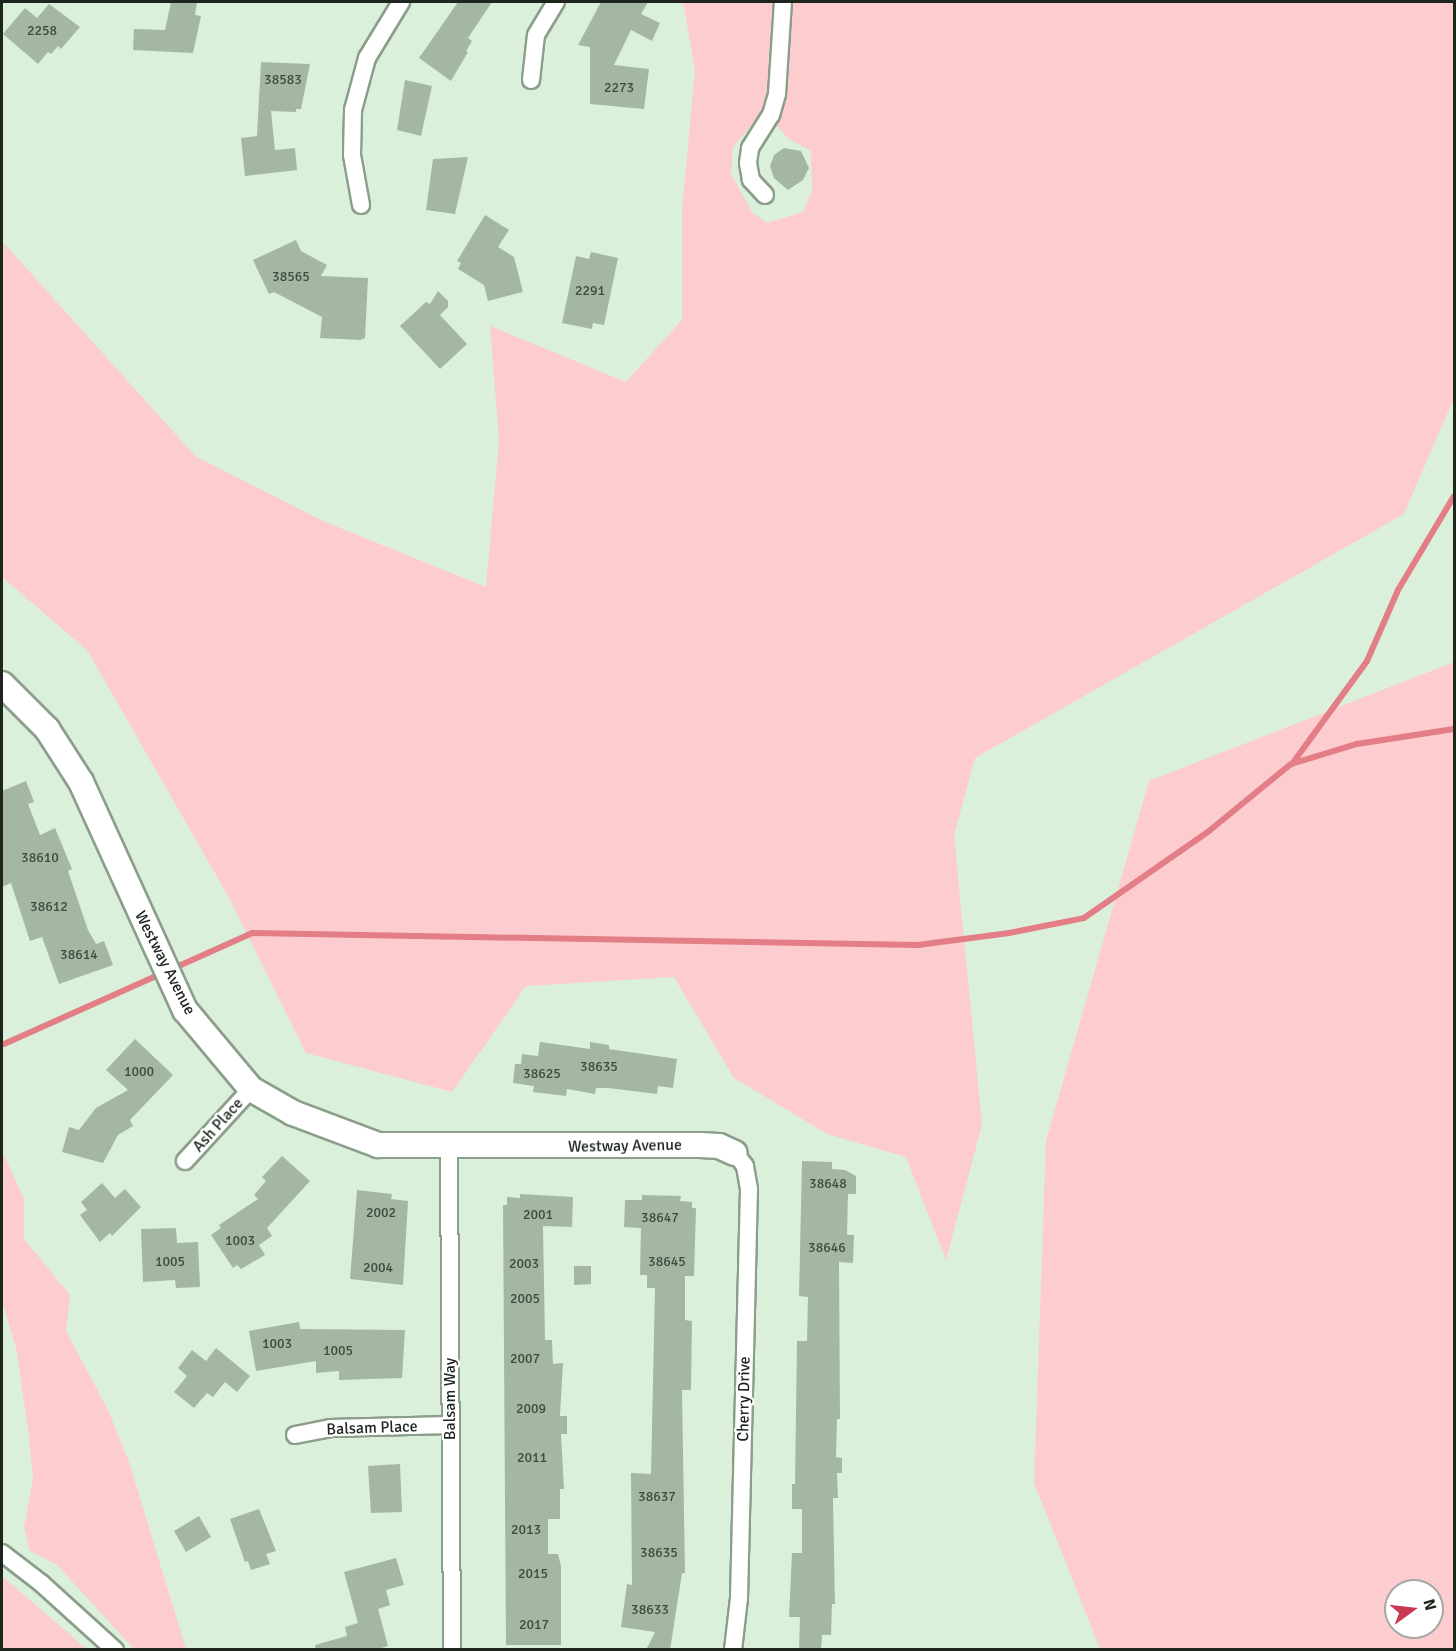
<!DOCTYPE html>
<html>
<head>
<meta charset="utf-8">
<style>
	body { margin:0 }
	#map { position:relative; width:1456px; height:1651px; overflow:hidden; background:#dbf0da; font-family:Signika,sans-serif }
	div>[style] { position:absolute }
	.green>* { inset:0; background:#fdccce }
	.stream>* { height:6px; margin:-3px; padding:0 3px; transform-origin:3px; border-radius:3px; background:#e37d86 }
	.building>* { inset:0; background:#a4b7a3 }
	.roads { filter:drop-shadow(2px 0 #8b9e8a) drop-shadow(-2px 0 #8b9e8a) drop-shadow(0 2px #8b9e8a) drop-shadow(0 -2px #8b9e8a) }
	.street>* { height:16px; margin:-8px; padding:0 8px; transform-origin:8px; border-radius:8px; background:#fff }
	.secondary>* { height:24px; margin:-12px; padding:0 12px; transform-origin:12px; border-radius:12px; background:#fff }
	span { translate:-50% -50%; white-space:nowrap; text-align:center; line-height:1.15; -webkit-text-stroke:4.5px #fff; paint-order:stroke }
	.number-label { font-size:14px; color:#3f4a3e }
	.number-label span { -webkit-text-stroke-width:0 }
	.street-label { font-size:16px; color:#1d251d }
	.frame { position:absolute; inset:0; border:3px solid #1d251d; pointer-events:none }
	.north { position:absolute; left:1384px; top:1579px; width:60px; height:60px; box-sizing:border-box; background:#fff; border:2px solid #a5a8a5; border-radius:50%; rotate:75deg; font-size:16px; font-weight:700; line-height:24px; text-align:center; color:#1d251d }
	.north::after { content:''; display:block; margin:auto; width:21px; height:27px; background:#c93952; clip-path:polygon(50% 0,100% 100%,50% 72%,0 100%) }
</style>
</head>
<body>
<div id="map">
	<div class="green">
		<i style="clip-path:polygon(683px 2px,778px 2px,773px 75px,766px 108px,733px 147px,731px 174px,752px 212px,767px 223px,803px 212px,812px 191px,811px 151px,789px 139px,774px 123px,788px 2px,1454px 2px,1454px 398px,1404px 514px,975px 758px,954px 835px,982px 1125px,946px 1260px,906px 1157px,827px 1134px,734px 1078px,674px 977px,526px 986px,452px 1092px,306px 1053px,227px 894px,87px 650px,2px 577px,2px 241px,195px 456px,323px 521px,486px 587px,499px 441px,490px 326px,626px 382px,682px 320px,682px 209px,695px 71px)"></i>
		<i style="clip-path:polygon(evenodd,1454px 662px,1454px 1649px,1100px 1649px,1034px 1483px,1046px 1141px,1149px 781px,1454px 662px,1396px 1591px,1432px 1591px,1432px 1627px,1396px 1627px,1396px 1591px)"></i>
		<i style="clip-path:polygon(2px 1151px,24px 1199px,24px 1239px,70px 1295px,66px 1331px,108px 1410px,129px 1462px,186px 1649px,134px 1649px,57px 1565px,30px 1551px,24px 1527px,33px 1479px,29px 1436px,16px 1347px,2px 1301px)"></i>
		<i style="clip-path:polygon(2px 1576px,82px 1645px,87px 1649px,2px 1649px)"></i>
	</div>
	<div class="stream">
		<i style="left:1292px;top:764px;width:127px;rotate:-53.9deg"></i>
		<i style="left:1367px;top:661px;width:77px;rotate:-66.4deg"></i>
		<i style="left:1398px;top:590px;width:109px;rotate:-59.2deg"></i>
		<i style="left:172px;top:969px;width:88px;rotate:-24.2deg"></i>
		<i style="left:252px;top:933px;width:666px;rotate:1.03deg"></i>
		<i style="left:918px;top:945px;width:92px;rotate:-7.5deg"></i>
		<i style="left:1009px;top:933px;width:76px;rotate:-11.3deg"></i>
		<i style="left:1084px;top:918px;width:152px;rotate:-34.8deg"></i>
		<i style="left:1209px;top:831px;width:106px;rotate:-39.3deg"></i>
		<i style="left:1291px;top:764px;width:69px;rotate:-16.9deg"></i>
		<i style="left:1357px;top:744px;width:98px;rotate:-8.8deg"></i>
		<i style="left:4px;top:1044px;width:174px;rotate:-24.1deg"></i>
	</div>
	<div class="building">
		<i style="clip-path:polygon(171px 2px,197px 2px,195px 15px,201px 16px,193px 53px,133px 50px,134px 29px,165px 30px)"></i>
		<i style="clip-path:polygon(458px 2px,492px 2px,468px 38px,472px 41px,466px 51px,468px 52px,451px 81px,419px 58px)"></i>
		<i style="clip-path:polygon(601px 2px,648px 2px,641px 14px,660px 23px,652px 41px,631px 30px,614px 65px,649px 69px,644px 109px,590px 104px,590px 47px,578px 45px)"></i>
		<i style="clip-path:polygon(49px 4px,80px 27px,61px 49px,58px 46px,51px 54px,48px 52px,38px 64px,3px 34px,25px 8px,37px 18px)"></i>
		<i style="clip-path:polygon(261px 62px,310px 64px,301px 109px,296px 109px,296px 112px,271px 111px,275px 150px,295px 148px,297px 170px,245px 176px,241px 138px,257px 136px)"></i>
		<i style="clip-path:polygon(405px 80px,432px 86px,421px 136px,397px 130px)"></i>
		<i style="clip-path:polygon(784px 148px,801px 151px,809px 168px,803px 180px,788px 190px,774px 178px,770px 166px,774px 155px)"></i>
		<i style="clip-path:polygon(468px 157px,455px 214px,426px 210px,433px 159px)"></i>
		<i style="clip-path:polygon(485px 215px,509px 230px,498px 247px,514px 257px,523px 292px,488px 301px,484px 285px,458px 269px,461px 263px,457px 261px)"></i>
		<i style="clip-path:polygon(296px 240px,301px 251px,327px 265px,321px 276px,368px 278px,365px 338px,361px 340px,320px 338px,322px 317px,274px 292px,269px 294px,253px 260px)"></i>
		<i style="clip-path:polygon(591px 252px,618px 258px,604px 325px,593px 323px,592px 329px,562px 323px,576px 256px,589px 259px)"></i>
		<i style="clip-path:polygon(438px 291px,448px 301px,448px 307px,440px 315px,467px 344px,440px 369px,400px 326px,426px 302px,430px 304px)"></i>
		<i style="clip-path:polygon(26px 781px,34px 802px,28px 804px,40px 835px,55px 828px,72px 869px,68px 871px,88px 930px,96px 944px,104px 941px,113px 965px,59px 984px,42px 937px,30px 941px,11px 883px,2px 887px,2px 791px)"></i>
		<i style="clip-path:polygon(135px 1039px,173px 1075px,130px 1120px,133px 1126px,118px 1135px,103px 1163px,62px 1152px,69px 1127px,79px 1130px,96px 1108px,128px 1090px,106px 1070px)"></i>
		<i style="clip-path:polygon(540px 1042px,590px 1049px,590px 1042px,609px 1045px,609px 1049px,677px 1059px,673px 1088px,658px 1086px,657px 1094px,608px 1088px,596px 1088px,595px 1094px,567px 1089px,566px 1096px,533px 1092px,534px 1086px,513px 1083px,515px 1064px,521px 1064px,522px 1054px,538px 1056px)"></i>
		<i style="clip-path:polygon(282px 1156px,310px 1181px,267px 1228px,272px 1236px,259px 1245px,265px 1255px,241px 1269px,237px 1265px,233px 1268px,211px 1235px,221px 1228px,219px 1225px,258px 1199px,254px 1195px,266px 1181px,262px 1177px)"></i>
		<i style="clip-path:polygon(802px 1161px,832px 1162px,832px 1169px,845px 1170px,856px 1176px,856px 1194px,848px 1194px,847px 1235px,854px 1235px,853px 1263px,839px 1262px,840px 1419px,837px 1419px,836px 1457px,842px 1458px,842px 1473px,837px 1473px,838px 1498px,833px 1498px,835px 1604px,832px 1604px,831px 1635px,822px 1635px,821px 1650px,799px 1650px,800px 1617px,789px 1617px,792px 1553px,802px 1553px,802px 1509px,792px 1509px,792px 1484px,795px 1484px,797px 1341px,807px 1341px,808px 1297px,799px 1296px)"></i>
		<i style="clip-path:polygon(102px 1183px,115px 1198px,125px 1189px,141px 1207px,112px 1236px,110px 1233px,100px 1242px,80px 1215px,87px 1210px,81px 1202px)"></i>
		<i style="clip-path:polygon(357px 1190px,392px 1194px,391px 1199px,408px 1201px,403px 1285px,350px 1279px)"></i>
		<i style="clip-path:polygon(520px 1194px,573px 1197px,572px 1227px,543px 1226px,545px 1340px,552px 1340px,553px 1364px,563px 1363px,560px 1416px,567px 1416px,567px 1434px,561px 1434px,564px 1489px,560px 1489px,560px 1519px,548px 1519px,548px 1554px,558px 1554px,561px 1566px,561px 1645px,506px 1645px,503px 1205px,507px 1205px,507px 1197px,520px 1198px)"></i>
		<i style="clip-path:polygon(642px 1195px,681px 1196px,680px 1201px,692px 1202px,692px 1208px,696px 1208px,694px 1276px,685px 1276px,685px 1320px,692px 1321px,691px 1390px,682px 1390px,685px 1573px,682px 1573px,670px 1650px,646px 1650px,655px 1632px,621px 1627px,627px 1584px,632px 1585px,631px 1473px,651px 1474px,655px 1288px,647px 1288px,647px 1275px,640px 1275px,641px 1228px,624px 1227px,625px 1200px,642px 1200px)"></i>
		<i style="clip-path:polygon(176px 1228px,177px 1243px,198px 1242px,200px 1287px,176px 1288px,175px 1280px,143px 1282px,141px 1229px)"></i>
		<i style="clip-path:polygon(574px 1266px,591px 1266px,591px 1284px,574px 1285px)"></i>
		<i style="clip-path:polygon(299px 1322px,300px 1329px,405px 1330px,402px 1378px,339px 1380px,339px 1371px,316px 1373px,316px 1361px,256px 1371px,249px 1331px)"></i>
		<i style="clip-path:polygon(216px 1348px,250px 1376px,237px 1392px,225px 1382px,213px 1397px,207px 1393px,194px 1408px,174px 1392px,187px 1376px,178px 1368px,192px 1350px,206px 1361px)"></i>
		<i style="clip-path:polygon(400px 1464px,402px 1512px,371px 1513px,368px 1466px)"></i>
		<i style="clip-path:polygon(259px 1509px,276px 1551px,266px 1554px,270px 1564px,251px 1570px,248px 1561px,245px 1562px,230px 1519px)"></i>
		<i style="clip-path:polygon(199px 1516px,211px 1537px,186px 1552px,174px 1531px)"></i>
		<i style="clip-path:polygon(396px 1558px,404px 1585px,386px 1590px,390px 1605px,378px 1609px,388px 1646px,375px 1650px,316px 1650px,315px 1645px,347px 1636px,345px 1627px,358px 1623px,344px 1572px)"></i>
	</div>
	<div class="roads">
		<div class="street">
			<i style="left:531px;top:80px;width:45px;rotate:-83.7deg"></i>
			<i style="left:536px;top:35px;width:39px;rotate:-59deg"></i>
			<i style="left:765px;top:195px;width:21px;rotate:-133deg"></i>
			<i style="left:751px;top:180px;width:17px;rotate:-100deg"></i>
			<i style="left:748px;top:163px;width:15px;rotate:-82deg"></i>
			<i style="left:750px;top:148px;width:39px;rotate:-58deg"></i>
			<i style="left:771px;top:115px;width:22px;rotate:-74deg"></i>
			<i style="left:777px;top:94px;width:92px;rotate:-86.3deg"></i>
			<i style="left:361px;top:205px;width:51px;rotate:-100.2deg"></i>
			<i style="left:352px;top:155px;width:45px;rotate:-88.7deg"></i>
			<i style="left:353px;top:110px;width:54px;rotate:-74.9deg"></i>
			<i style="left:367px;top:58px;width:66px;rotate:-58.7deg"></i>
			<i style="left:449px;top:1148px;width:502px;rotate:89.66deg"></i>
			<i style="left:185px;top:1161px;width:98px;rotate:-47.5deg"></i>
			<i style="left:295px;top:1435px;width:36px;rotate:-11deg"></i>
			<i style="left:330px;top:1428px;width:120px;rotate:-1.4deg"></i>
			<i style="left:2px;top:1553px;width:49px;rotate:37.6deg"></i>
			<i style="left:41px;top:1583px;width:100px;rotate:42.2deg"></i>
			<i style="left:733px;top:1650px;width:52px;rotate:-83.4deg"></i>
			<i style="left:739px;top:1598px;width:409px;rotate:-88.6deg"></i>
			<i style="left:749px;top:1189px;width:23px;rotate:-100deg"></i>
			<i style="left:745px;top:1166px;width:16px;rotate:-128deg"></i>
		</div>
		<div class="secondary">
			<i style="left:2px;top:684px;width:64px;rotate:45deg"></i>
			<i style="left:47px;top:729px;width:63px;rotate:57.3deg"></i>
			<i style="left:81px;top:782px;width:251px;rotate:65.5deg"></i>
			<i style="left:185px;top:1010px;width:103px;rotate:50.1deg"></i>
			<i style="left:251px;top:1089px;width:48px;rotate:29.7deg"></i>
			<i style="left:293px;top:1113px;width:91px;rotate:20.6deg"></i>
			<i style="left:378px;top:1145px;width:322px"></i>
			<i style="left:700px;top:1145px;width:19px;rotate:3deg"></i>
			<i style="left:719px;top:1146px;width:17px;rotate:24deg"></i>
		</div>
	</div>
	<div class="number-label">
		<span style="left:42px;top:31px">2258</span>
		<span style="left:283px;top:80px">38583</span>
		<span style="left:619px;top:88px">2273</span>
		<span style="left:291px;top:277px">38565</span>
		<span style="left:590px;top:291px">2291</span>
		<span style="left:40px;top:858px">38610</span>
		<span style="left:49px;top:907px">38612</span>
		<span style="left:79px;top:955px">38614</span>
		<span style="left:599px;top:1067px">38635</span>
		<span style="left:139px;top:1072px">1000</span>
		<span style="left:542px;top:1074px">38625</span>
		<span style="left:828px;top:1184px">38648</span>
		<span style="left:381px;top:1213px">2002</span>
		<span style="left:538px;top:1215px">2001</span>
		<span style="left:660px;top:1218px">38647</span>
		<span style="left:240px;top:1241px">1003</span>
		<span style="left:827px;top:1248px">38646</span>
		<span style="left:170px;top:1262px">1005</span>
		<span style="left:667px;top:1262px">38645</span>
		<span style="left:524px;top:1264px">2003</span>
		<span style="left:378px;top:1268px">2004</span>
		<span style="left:525px;top:1299px">2005</span>
		<span style="left:277px;top:1344px">1003</span>
		<span style="left:338px;top:1351px">1005</span>
		<span style="left:525px;top:1359px">2007</span>
		<span style="left:531px;top:1409px">2009</span>
		<span style="left:532px;top:1458px">2011</span>
		<span style="left:657px;top:1497px">38637</span>
		<span style="left:526px;top:1530px">2013</span>
		<span style="left:659px;top:1553px">38635</span>
		<span style="left:533px;top:1574px">2015</span>
		<span style="left:650px;top:1610px">38633</span>
		<span style="left:534px;top:1625px">2017</span>
	</div>
	<div class="street-label">
		<span style="left:165px;top:963px;rotate:63deg">Westway Avenue</span>
		<span style="left:218px;top:1125px;rotate:-48deg">Ash Place</span>
		<span style="left:625px;top:1146px;rotate:-1deg">Westway Avenue</span>
		<span style="left:450px;top:1399px;rotate:-90deg">Balsam Way</span>
		<span style="left:744px;top:1399px;rotate:-89deg">Cherry Drive</span>
		<span style="left:372px;top:1428px;rotate:-2deg">Balsam Place</span>
	</div>
	<div class="frame"></div>
	<div class="north">N</div>
</div>
</body>
</html>
